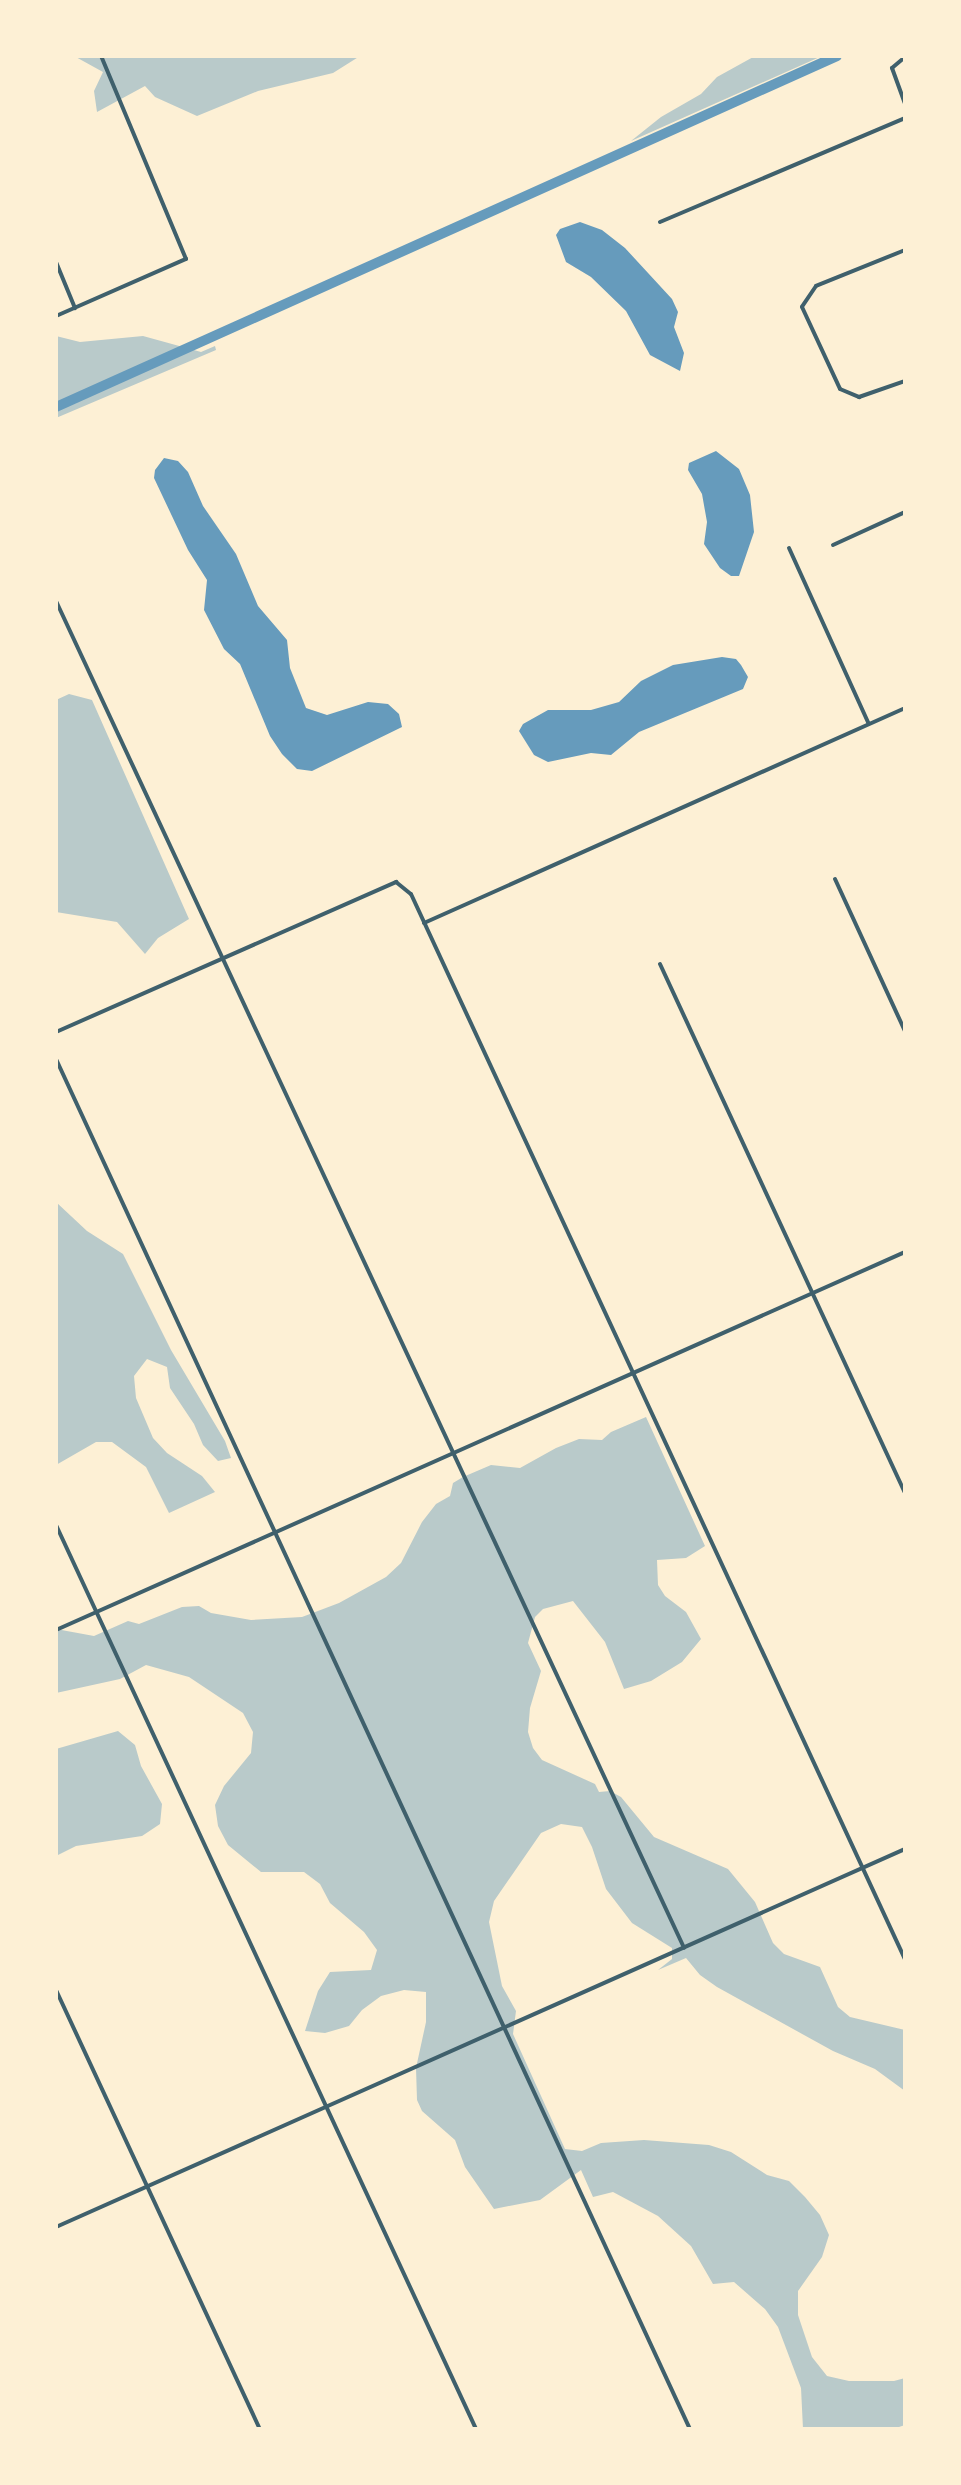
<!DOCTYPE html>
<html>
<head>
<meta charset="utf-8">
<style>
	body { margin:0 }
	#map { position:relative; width:961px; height:2485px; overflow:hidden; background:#fdf0d5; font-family:"Fira Sans",sans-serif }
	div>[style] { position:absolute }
	.green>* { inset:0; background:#b9caca }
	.water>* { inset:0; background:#669bbc }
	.canal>* { height:10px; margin:-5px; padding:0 5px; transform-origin:5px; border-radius:5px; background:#669bbc }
	.minor>* { height:4px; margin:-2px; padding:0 2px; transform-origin:2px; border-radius:2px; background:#3f606c }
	span { translate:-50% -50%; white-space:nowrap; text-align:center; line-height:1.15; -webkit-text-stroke:7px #fdf0d5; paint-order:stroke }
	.frame { position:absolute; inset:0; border:58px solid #fdf0d5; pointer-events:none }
</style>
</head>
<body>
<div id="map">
	<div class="green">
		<i style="clip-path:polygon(74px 56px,360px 56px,333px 73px,258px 91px,197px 116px,155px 97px,145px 86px,97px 112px,94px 91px,103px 72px)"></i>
		<i style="clip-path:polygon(755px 56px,822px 56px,631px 141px,661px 117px,701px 94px,717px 77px)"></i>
		<i style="clip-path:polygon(56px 336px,80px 342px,143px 336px,201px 352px,215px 346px,216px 350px,56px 418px)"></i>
		<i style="clip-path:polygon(69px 694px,92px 700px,189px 919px,158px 938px,145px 954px,117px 922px,56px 912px,56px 700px)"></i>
		<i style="clip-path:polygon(56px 1202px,87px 1231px,123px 1254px,171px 1350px,225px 1441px,231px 1458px,218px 1461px,203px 1445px,194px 1424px,170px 1388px,167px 1367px,147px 1359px,134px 1376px,136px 1398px,153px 1438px,167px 1453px,202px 1476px,215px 1492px,169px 1513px,146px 1467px,112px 1442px,96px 1442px,56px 1465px)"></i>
		<i style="clip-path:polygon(646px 1417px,705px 1546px,686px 1558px,657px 1560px,658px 1585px,665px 1596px,686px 1612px,701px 1639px,682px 1662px,651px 1681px,624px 1689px,605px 1642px,573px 1601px,543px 1609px,535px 1617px,528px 1643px,541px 1671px,530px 1708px,528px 1732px,533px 1748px,542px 1760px,595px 1784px,599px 1792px,610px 1791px,621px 1797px,654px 1837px,728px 1869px,755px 1902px,773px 1943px,784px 1954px,820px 1967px,838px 2007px,850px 2017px,905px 2030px,905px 2091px,875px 2069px,833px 2051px,717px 1987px,700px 1975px,686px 1958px,658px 1970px,672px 1959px,672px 1948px,632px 1923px,606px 1889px,592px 1847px,582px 1827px,561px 1824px,541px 1833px,494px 1901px,489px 1922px,502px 1986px,516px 2011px,513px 2034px,565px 2149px,582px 2151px,601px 2143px,644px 2140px,709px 2145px,731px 2152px,767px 2175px,789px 2181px,805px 2197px,820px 2215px,829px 2235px,822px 2257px,798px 2291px,798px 2315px,812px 2357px,827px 2376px,849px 2381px,894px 2381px,905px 2378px,905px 2425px,893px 2429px,803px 2429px,801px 2388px,778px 2327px,765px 2309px,734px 2282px,713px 2284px,691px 2246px,658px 2216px,613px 2192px,593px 2197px,581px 2170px,540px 2200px,494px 2209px,465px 2167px,455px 2140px,422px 2111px,417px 2100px,416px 2068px,426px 2022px,426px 1992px,404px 1990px,381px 1996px,362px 2010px,349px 2026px,325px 2033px,305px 2031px,318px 1991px,330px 1972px,371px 1970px,377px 1950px,364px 1932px,330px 1903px,320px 1884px,304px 1872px,261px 1872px,228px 1845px,218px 1826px,215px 1805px,224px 1786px,251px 1753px,253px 1732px,243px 1713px,189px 1677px,146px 1665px,120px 1679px,56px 1693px,56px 1629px,94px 1636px,128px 1621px,139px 1624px,182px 1607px,199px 1606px,211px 1613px,251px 1620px,302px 1617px,339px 1603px,386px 1577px,401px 1563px,422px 1522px,436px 1504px,450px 1496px,453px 1483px,463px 1477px,491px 1465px,520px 1468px,556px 1448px,579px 1439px,602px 1440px,611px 1432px)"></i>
		<i style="clip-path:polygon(118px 1731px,135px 1745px,141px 1766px,162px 1804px,160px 1824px,142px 1836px,76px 1846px,56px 1856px,56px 1749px)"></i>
	</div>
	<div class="water">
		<i style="clip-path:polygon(580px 222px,602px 230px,625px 248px,672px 299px,678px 312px,674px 327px,684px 353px,680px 371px,650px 355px,626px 311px,591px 277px,566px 262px,556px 235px,560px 229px)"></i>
		<i style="clip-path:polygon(716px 451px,739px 469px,750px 495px,754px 532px,739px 576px,731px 576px,720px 568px,704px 544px,707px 522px,702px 494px,688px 470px,689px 463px)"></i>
		<i style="clip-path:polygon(164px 458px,178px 461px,188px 472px,203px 506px,236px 554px,258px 606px,287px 640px,290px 668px,306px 708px,327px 715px,368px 702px,388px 704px,399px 714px,402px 727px,312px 771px,297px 769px,282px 754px,270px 736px,240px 664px,224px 649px,204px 610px,207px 580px,188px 550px,154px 478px,155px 470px)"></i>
		<i style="clip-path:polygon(722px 657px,736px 659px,741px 665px,748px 677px,743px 689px,639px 732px,611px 755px,591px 753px,548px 762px,534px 755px,519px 731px,523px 724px,548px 710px,591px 710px,619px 702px,641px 681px,673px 665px)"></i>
	</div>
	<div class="canal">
		<i style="left:56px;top:407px;width:856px;rotate:-24.2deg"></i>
	</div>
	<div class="minor">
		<i style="left:905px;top:57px;width:17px;rotate:140deg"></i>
		<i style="left:892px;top:68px;width:37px;rotate:70deg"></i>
		<i style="left:660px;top:222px;width:266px;rotate:-23deg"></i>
		<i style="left:905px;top:250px;width:96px;rotate:158deg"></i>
		<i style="left:816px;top:286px;width:25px;rotate:124deg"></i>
		<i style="left:802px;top:307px;width:90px;rotate:65.1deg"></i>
		<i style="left:840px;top:389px;width:21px;rotate:23deg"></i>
		<i style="left:859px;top:397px;width:49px;rotate:-19.2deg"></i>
		<i style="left:56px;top:262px;width:50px;rotate:67.6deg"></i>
		<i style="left:56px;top:316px;width:142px;rotate:-23.7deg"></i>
		<i style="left:186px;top:259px;width:220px;rotate:-112.7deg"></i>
		<i style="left:833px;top:545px;width:79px;rotate:-24.6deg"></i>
		<i style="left:789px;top:548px;width:193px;rotate:65.6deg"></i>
		<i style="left:56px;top:601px;width:1486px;rotate:65deg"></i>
		<i style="left:835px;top:879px;width:167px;rotate:65.3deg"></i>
		<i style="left:424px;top:923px;width:527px;rotate:-24.08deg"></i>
		<i style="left:660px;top:964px;width:583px;rotate:65.15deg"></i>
		<i style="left:56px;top:1032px;width:372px;rotate:-23.8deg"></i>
		<i style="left:396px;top:882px;width:19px;rotate:39deg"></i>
		<i style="left:411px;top:894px;width:1174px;rotate:65.12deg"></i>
		<i style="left:56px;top:1059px;width:1510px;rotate:65.17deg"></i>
		<i style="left:56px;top:1525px;width:997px;rotate:65.08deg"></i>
		<i style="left:56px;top:1630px;width:929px;rotate:-24deg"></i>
		<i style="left:56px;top:1990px;width:484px;rotate:65.1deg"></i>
		<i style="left:56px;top:2227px;width:929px;rotate:-24deg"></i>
	</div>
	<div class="frame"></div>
</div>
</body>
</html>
